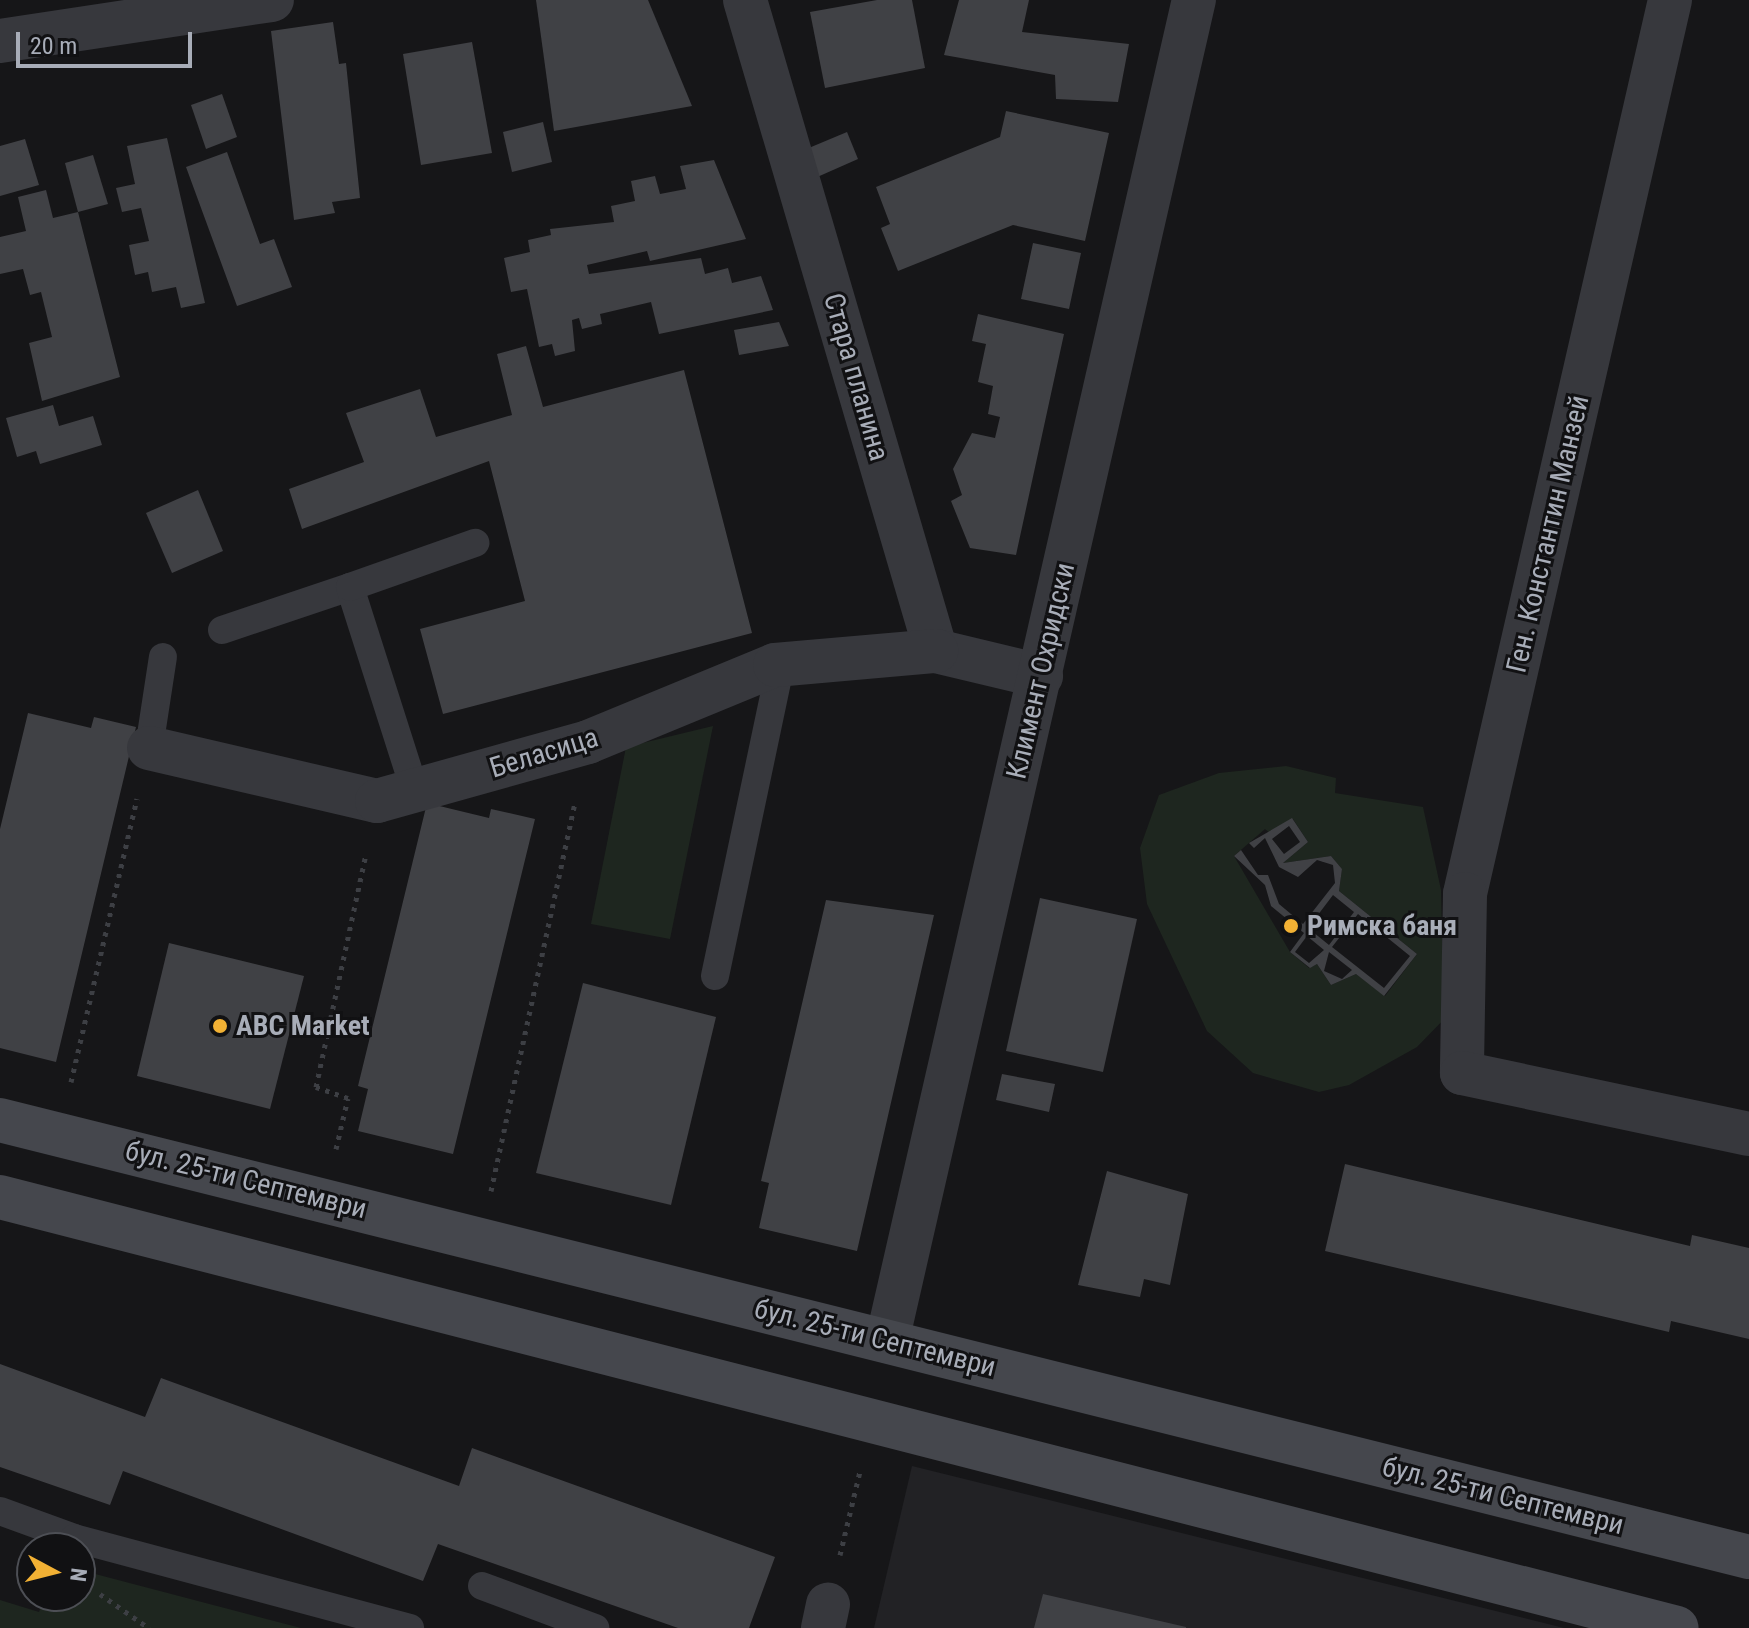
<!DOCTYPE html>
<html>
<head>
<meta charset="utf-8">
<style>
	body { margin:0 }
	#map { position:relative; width:1749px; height:1628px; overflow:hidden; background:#161618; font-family:"Roboto Condensed",sans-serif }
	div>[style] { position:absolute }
	.built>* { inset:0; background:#222225 }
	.green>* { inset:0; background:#1e261f }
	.building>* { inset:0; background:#404145 }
	.path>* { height:5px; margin-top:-2.5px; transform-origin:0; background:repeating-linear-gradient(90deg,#3d3f44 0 4px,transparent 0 10px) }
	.service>* { height:28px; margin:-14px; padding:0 14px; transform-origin:14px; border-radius:14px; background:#37383d }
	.minor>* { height:44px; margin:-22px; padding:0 22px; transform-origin:22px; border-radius:22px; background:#37383d }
	.secondary>* { height:44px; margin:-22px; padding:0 22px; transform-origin:22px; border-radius:22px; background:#45474d }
	.dots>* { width:22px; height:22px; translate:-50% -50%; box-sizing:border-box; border:4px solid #111113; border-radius:50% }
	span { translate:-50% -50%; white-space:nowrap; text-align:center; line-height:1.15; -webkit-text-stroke:6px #111113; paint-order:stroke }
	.street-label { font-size:28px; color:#a8adb8 }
	.poi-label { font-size:28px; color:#a8adb8; font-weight:700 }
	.left { translate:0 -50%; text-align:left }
	.north { position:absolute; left:16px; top:1532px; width:80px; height:80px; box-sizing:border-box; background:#111113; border:2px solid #4d4f55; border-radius:50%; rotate:97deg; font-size:22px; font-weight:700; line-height:32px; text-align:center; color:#a8adb8 }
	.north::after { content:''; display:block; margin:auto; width:28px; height:36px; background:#f2b134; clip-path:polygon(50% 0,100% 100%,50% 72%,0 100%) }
	.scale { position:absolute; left:16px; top:32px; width:176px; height:36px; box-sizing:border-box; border:4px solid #a8adb8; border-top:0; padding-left:10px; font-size:24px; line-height:28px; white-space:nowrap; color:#a8adb8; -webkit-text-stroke:6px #111113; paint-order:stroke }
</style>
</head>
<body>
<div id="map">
	<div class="built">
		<i style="clip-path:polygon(912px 1466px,1564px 1628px,874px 1628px)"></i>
	</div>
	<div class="green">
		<i style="clip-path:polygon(713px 726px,670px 939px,591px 924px,626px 747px)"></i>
		<i style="clip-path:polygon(evenodd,1286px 766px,1336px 778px,1335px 793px,1423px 807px,1441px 890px,1443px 975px,1453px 1010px,1417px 1047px,1349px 1085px,1319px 1092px,1253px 1073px,1207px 1031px,1147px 904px,1140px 848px,1159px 795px,1219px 773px,1286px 766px,1293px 819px,1308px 842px,1283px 863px,1331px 856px,1342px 869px,1339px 891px,1417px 954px,1385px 996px,1356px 974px,1331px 985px,1317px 964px,1309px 968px,1290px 952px,1234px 856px,1265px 829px,1271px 834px,1293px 819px)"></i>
		<i style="clip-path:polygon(80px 1570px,301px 1628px,0 1628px,0 1600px,39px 1612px,45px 1596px,80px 1596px)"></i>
	</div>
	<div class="building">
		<i style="clip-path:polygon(536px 0,648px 0,692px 106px,554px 131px)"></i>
		<i style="clip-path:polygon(877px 0,912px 0,925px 68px,825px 88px,810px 12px)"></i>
		<i style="clip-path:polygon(959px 0,1029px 0,1022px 32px,1129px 44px,1118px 102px,1056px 99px,1055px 75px,944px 55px)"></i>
		<i style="clip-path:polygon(333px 22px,339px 64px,346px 63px,360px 198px,332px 202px,335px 213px,294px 220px,271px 31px)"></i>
		<i style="clip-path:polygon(472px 42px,492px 153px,421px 165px,403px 54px)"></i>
		<i style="clip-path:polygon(222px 94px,237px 137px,206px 149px,191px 105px)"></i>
		<i style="clip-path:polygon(1006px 111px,1109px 133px,1085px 241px,1013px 225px,898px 271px,881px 228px,890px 224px,876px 187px,1000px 137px)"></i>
		<i style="clip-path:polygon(543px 122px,552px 162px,512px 172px,503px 132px)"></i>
		<i style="clip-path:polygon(847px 132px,858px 159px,815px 178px,804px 150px)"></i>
		<i style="clip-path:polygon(167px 138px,205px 303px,181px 308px,176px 287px,152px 292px,148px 272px,135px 275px,129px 245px,149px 241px,141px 208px,122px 212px,116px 188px,135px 184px,127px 146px)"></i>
		<i style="clip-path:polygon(25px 139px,39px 185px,0 196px,0 146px)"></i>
		<i style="clip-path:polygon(227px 152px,260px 244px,274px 239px,292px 287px,237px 306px,186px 167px)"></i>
		<i style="clip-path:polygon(93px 155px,108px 204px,78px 212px,65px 163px)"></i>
		<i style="clip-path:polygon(714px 160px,746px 239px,650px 261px,647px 251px,587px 265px,589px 274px,701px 258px,705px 274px,728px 268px,732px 283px,761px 276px,773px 310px,659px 334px,651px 302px,600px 314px,602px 324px,582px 329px,579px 318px,572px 320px,575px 351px,555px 356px,552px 344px,539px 347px,527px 289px,511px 292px,504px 258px,530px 252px,528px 240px,551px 235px,550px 229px,614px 222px,611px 206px,635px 201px,631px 181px,655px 176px,660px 194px,686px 189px,680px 166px)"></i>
		<i style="clip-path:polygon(46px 190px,53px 218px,78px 212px,120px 377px,42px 401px,29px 343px,52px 337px,41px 292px,30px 295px,23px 269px,0 274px,0 237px,26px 231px,18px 197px)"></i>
		<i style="clip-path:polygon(1033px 243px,1081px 253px,1069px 309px,1021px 299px)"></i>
		<i style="clip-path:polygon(978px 314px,1064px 334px,1016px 555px,970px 548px,951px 501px,962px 495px,953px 469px,972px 433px,995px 438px,1000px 417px,988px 414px,993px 386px,978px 382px,986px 344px,972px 341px)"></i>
		<i style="clip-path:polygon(779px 322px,789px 346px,739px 355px,734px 330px)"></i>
		<i style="clip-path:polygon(526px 346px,543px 407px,684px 370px,752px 633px,443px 714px,420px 629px,525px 601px,489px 461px,302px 529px,289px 489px,364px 462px,346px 413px,420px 389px,436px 437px,512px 415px,497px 354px)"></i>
		<i style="clip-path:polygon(53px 405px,59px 426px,93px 416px,102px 445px,40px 464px,36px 451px,17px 457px,6px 418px)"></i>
		<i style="clip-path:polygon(198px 490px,223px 551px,172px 573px,146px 513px)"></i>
		<i style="clip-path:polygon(28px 713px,91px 728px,94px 717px,136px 727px,56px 1062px,0 1048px,0 829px)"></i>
		<i style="clip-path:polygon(427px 803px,489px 818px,491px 809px,535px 819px,453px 1154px,358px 1131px,368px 1089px,358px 1086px)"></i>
		<i style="clip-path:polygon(evenodd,1292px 818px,1308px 842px,1283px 863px,1331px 856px,1342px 869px,1339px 891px,1417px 954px,1384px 996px,1356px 974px,1331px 985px,1317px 964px,1310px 968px,1290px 952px,1304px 933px,1271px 906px,1265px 885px,1234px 856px,1241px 850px,1258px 875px,1268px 875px,1279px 904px,1303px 924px,1335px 883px,1333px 865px,1317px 860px,1298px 877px,1279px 867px,1265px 838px,1254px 848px,1249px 843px,1292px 818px,1289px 826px,1300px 842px,1284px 854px,1272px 839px,1289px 826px,1292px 818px,1333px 895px,1354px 912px,1329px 945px,1308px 928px,1333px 895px,1292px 818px,1358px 914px,1410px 956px,1384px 988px,1332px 947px,1358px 914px,1292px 818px,1307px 936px,1324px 950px,1309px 963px,1295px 952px,1307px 936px,1292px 818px,1329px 952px,1352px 970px,1342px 979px,1324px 971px,1329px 952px)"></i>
		<i style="clip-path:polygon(1040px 898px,1137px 919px,1103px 1072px,1006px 1051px)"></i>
		<i style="clip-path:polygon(826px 900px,934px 915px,857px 1251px,759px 1228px,769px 1183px,761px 1181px)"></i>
		<i style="clip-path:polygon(169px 943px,304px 976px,270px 1109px,137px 1076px)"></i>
		<i style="clip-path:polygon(583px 983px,716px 1017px,671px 1205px,536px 1173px)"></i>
		<i style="clip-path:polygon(1002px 1074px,1055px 1084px,1049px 1112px,996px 1100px)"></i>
		<i style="clip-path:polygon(1345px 1164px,1690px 1246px,1692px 1235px,1749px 1248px,1749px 1339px,1671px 1321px,1669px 1332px,1325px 1251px)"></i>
		<i style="clip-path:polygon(1107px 1171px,1188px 1194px,1170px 1285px,1144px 1279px,1140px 1297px,1078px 1285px)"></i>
		<i style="clip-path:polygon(0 1364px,145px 1417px,161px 1378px,459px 1486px,472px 1448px,775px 1557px,749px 1628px,678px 1628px,438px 1544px,423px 1581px,123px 1471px,110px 1505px,0 1467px)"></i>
		<i style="clip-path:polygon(1043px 1594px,1186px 1627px,1186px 1628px,1034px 1628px)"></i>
	</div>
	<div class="path">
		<i style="left:71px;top:1082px;width:291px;rotate:-76.9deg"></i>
		<i style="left:336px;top:1149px;width:52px;rotate:-76.8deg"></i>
		<i style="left:348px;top:1098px;width:34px;rotate:-161deg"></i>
		<i style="left:316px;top:1087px;width:239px;rotate:-77.9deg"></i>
		<i style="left:491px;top:1191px;width:398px;rotate:-77.8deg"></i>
		<i style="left:840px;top:1555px;width:86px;rotate:-76.6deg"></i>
		<i style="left:100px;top:1594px;width:60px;rotate:34.8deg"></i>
	</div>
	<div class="service">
		<i style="left:222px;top:630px;width:135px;rotate:-18.6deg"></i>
		<i style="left:149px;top:748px;width:92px;rotate:-81.3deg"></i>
		<i style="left:415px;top:791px;width:214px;rotate:-107.7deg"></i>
		<i style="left:350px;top:587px;width:133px;rotate:-19.4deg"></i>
		<i style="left:715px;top:976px;width:319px;rotate:-78.1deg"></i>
		<i style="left:0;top:1511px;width:79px;rotate:20deg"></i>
		<i style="left:74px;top:1538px;width:348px;rotate:15deg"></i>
		<i style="left:482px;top:1586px;width:121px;rotate:20.4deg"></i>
	</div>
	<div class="minor">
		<i style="left:745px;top:0;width:678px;rotate:73.65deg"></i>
		<i style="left:936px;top:651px;width:108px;rotate:13.4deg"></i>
		<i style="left:1670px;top:0;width:917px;rotate:102.92deg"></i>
		<i style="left:1465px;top:894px;width:179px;rotate:91deg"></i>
		<i style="left:1462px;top:1073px;width:293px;rotate:12deg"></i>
		<i style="left:0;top:41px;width:275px;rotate:-8.6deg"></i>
		<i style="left:149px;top:748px;width:234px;rotate:13.1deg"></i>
		<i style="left:377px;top:801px;width:219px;rotate:-15.6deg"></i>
		<i style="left:588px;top:742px;width:202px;rotate:-22.4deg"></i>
		<i style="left:775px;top:665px;width:162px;rotate:-5deg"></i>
		<i style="left:887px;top:1341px;width:1376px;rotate:-77.11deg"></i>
		<i style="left:823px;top:1628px;width:24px;rotate:-78deg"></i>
	</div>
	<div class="secondary">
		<i style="left:0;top:1120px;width:1803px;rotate:14.03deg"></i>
		<i style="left:0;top:1197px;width:1731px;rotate:14.41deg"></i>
	</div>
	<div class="dots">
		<i style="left:1291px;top:926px;background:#f2b134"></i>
		<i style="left:220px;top:1026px;background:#f2b134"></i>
	</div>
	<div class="street-label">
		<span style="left:856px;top:377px;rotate:74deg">Стара планина</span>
		<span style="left:1548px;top:534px;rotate:-77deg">Ген. Константин Манзей</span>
		<span style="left:1041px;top:671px;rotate:-77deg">Климент Охридски</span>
		<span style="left:544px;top:753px;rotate:-17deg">Беласица</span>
		<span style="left:246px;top:1180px;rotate:14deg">бул. 25-ти Септември</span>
		<span style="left:875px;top:1338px;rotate:14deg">бул. 25-ти Септември</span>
		<span style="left:1503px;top:1496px;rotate:14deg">бул. 25-ти Септември</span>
	</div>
	<div class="poi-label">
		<span class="left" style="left:1307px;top:926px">Римска баня</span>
		<span class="left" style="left:236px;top:1026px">ABC Market</span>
	</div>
	<div class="north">N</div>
	<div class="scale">20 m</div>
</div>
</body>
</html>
